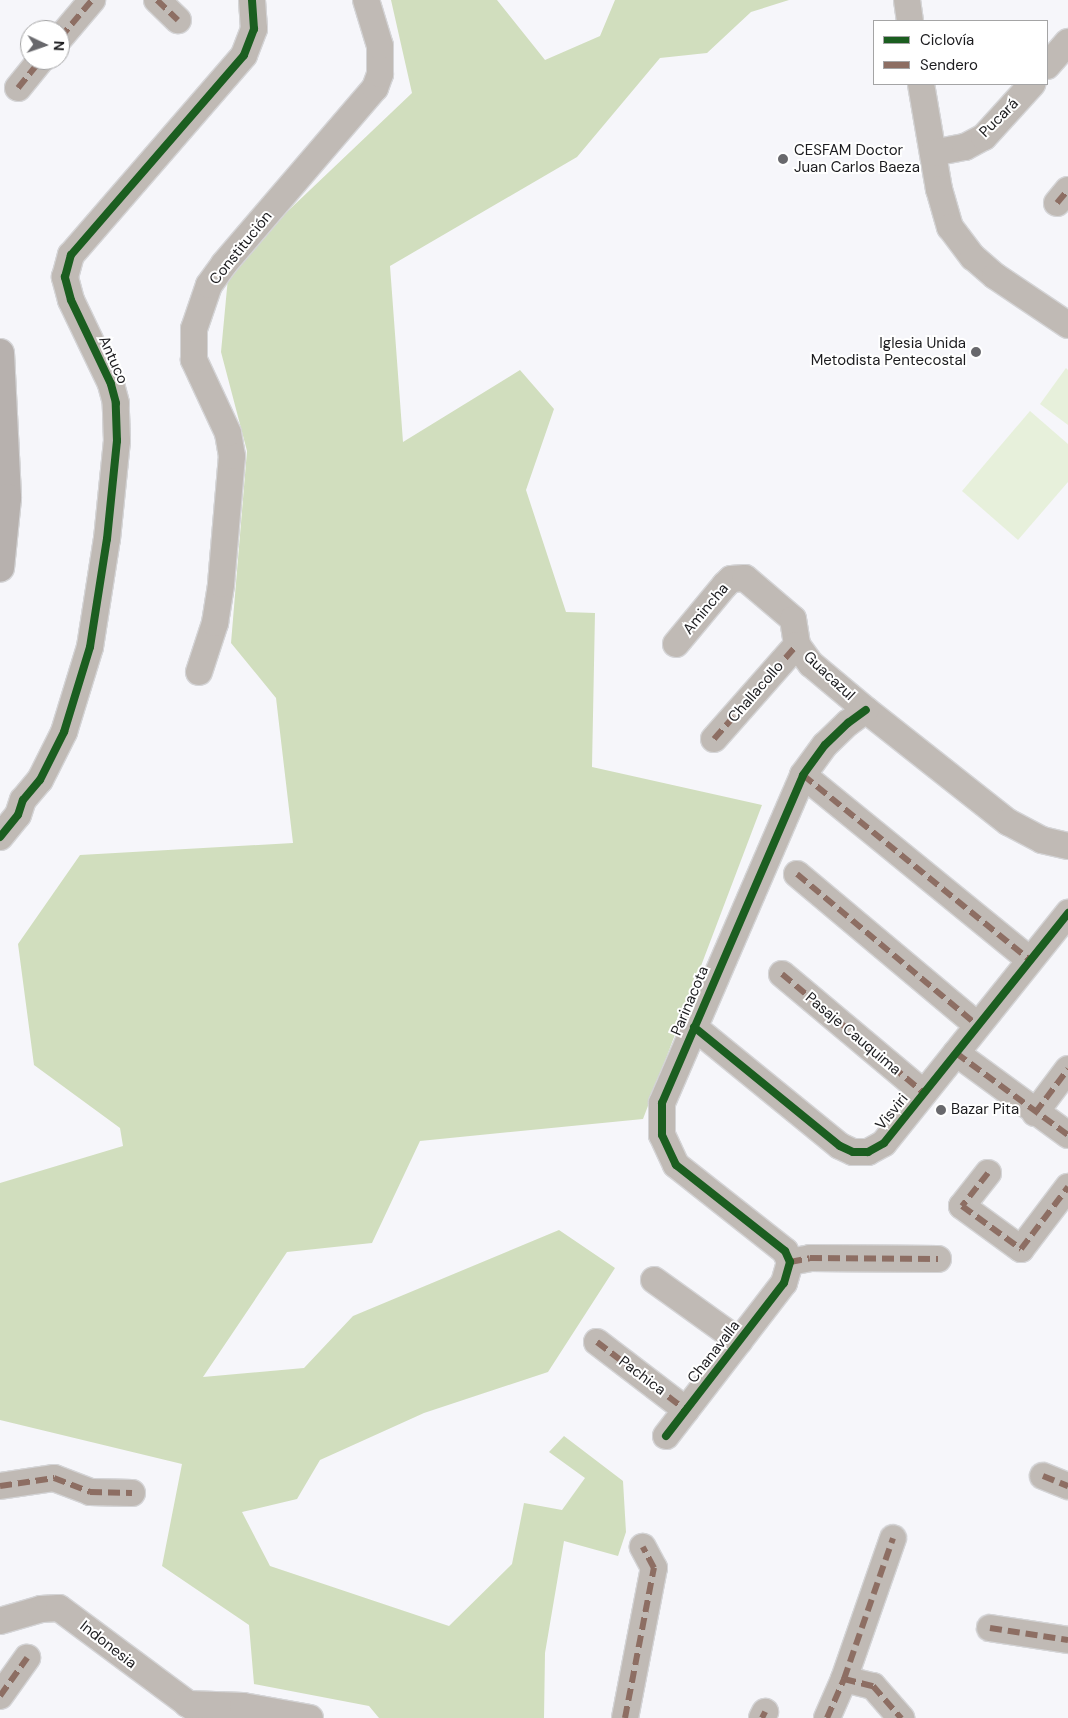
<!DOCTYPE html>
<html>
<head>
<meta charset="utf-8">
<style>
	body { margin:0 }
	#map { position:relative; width:1068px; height:1718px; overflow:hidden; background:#f6f6fa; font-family:"DM Sans",sans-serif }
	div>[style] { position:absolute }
	.green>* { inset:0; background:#e7f0db }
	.forest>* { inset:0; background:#d1debe }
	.roads { filter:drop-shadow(1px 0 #d4d4d6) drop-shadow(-1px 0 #d4d4d6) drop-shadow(0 1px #d4d4d6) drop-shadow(0 -1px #d4d4d6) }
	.minor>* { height:26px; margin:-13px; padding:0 13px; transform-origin:13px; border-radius:13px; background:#c0bab5 }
	.major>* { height:28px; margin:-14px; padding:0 14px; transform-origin:14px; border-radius:14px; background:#b7b1ae }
	.quiet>* { height:6px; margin-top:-3px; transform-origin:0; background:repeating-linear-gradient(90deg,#8d6e63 0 12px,transparent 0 18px) }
	.cycleway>* { height:8px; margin:-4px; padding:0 4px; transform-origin:4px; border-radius:4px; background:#1b5e20 }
	.dots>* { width:14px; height:14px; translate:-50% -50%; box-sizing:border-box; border:2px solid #fff; border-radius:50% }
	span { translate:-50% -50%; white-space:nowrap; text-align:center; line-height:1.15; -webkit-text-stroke:4px #fff; paint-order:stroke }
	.street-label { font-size:15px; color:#1c1c1f }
	.poi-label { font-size:15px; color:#1c1c1f }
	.left { translate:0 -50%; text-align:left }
	.right { translate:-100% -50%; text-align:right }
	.legend { position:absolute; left:873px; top:20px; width:175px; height:65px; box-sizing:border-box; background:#fff; border:1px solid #a4a4a5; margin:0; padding:6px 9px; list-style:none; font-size:15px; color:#1c1c1f }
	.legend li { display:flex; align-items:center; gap:10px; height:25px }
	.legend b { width:25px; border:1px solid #a4a4a5 }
	.north { position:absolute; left:20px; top:20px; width:50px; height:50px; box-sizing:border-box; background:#fff; border:1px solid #a4a4a5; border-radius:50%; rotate:93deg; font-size:14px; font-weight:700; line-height:20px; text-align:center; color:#1c1c1f }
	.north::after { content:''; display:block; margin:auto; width:18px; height:22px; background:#68686c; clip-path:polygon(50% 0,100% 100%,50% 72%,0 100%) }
</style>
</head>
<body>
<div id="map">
	<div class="green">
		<i style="clip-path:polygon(1066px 368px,1068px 370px,1068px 425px,1040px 404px)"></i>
		<i style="clip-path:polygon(1030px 411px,1068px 444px,1068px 482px,1018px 540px,962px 491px)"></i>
	</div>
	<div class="forest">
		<i style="clip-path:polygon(391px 0,497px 0,545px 60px,600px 36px,615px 0,789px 0,751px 12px,707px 53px,660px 58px,577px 157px,390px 266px,403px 442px,520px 370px,554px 409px,526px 490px,566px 612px,595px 613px,592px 767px,762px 805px,643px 1119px,420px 1141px,372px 1243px,287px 1252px,203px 1377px,304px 1368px,353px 1316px,559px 1230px,615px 1268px,548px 1372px,424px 1413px,320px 1460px,297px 1499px,242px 1512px,270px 1566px,449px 1626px,512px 1564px,524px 1503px,562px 1510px,585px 1478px,549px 1452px,564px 1436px,623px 1481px,626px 1532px,618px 1556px,564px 1541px,545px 1653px,544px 1718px,379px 1718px,369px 1706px,254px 1684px,249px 1625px,162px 1566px,182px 1464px,0 1420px,0 1183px,123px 1146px,120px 1128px,34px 1065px,18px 944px,80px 855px,293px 843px,276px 698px,231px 643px,247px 451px,221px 352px,229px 267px,412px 93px)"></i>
	</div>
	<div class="roads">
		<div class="minor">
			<i style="left:157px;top:0;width:29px;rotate:44deg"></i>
			<i style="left:907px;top:0;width:21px;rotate:82deg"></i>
			<i style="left:60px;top:38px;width:50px;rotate:-49.9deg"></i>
			<i style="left:1047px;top:66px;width:32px;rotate:-49deg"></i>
			<i style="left:921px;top:84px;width:107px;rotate:80.3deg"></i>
			<i style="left:939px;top:189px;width:40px;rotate:74deg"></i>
			<i style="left:950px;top:227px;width:38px;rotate:53deg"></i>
			<i style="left:973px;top:257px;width:29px;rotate:41deg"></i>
			<i style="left:995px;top:276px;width:88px;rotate:33.9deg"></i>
			<i style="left:18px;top:88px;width:36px;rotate:-51deg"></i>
			<i style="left:933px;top:153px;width:33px;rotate:-11deg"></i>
			<i style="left:965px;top:147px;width:21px;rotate:-28deg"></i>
			<i style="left:984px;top:137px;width:72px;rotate:-47.8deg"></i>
			<i style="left:1057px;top:203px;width:17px;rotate:-50deg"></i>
			<i style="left:676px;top:644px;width:77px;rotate:-50.3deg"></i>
			<i style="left:725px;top:585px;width:8px;rotate:-45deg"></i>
			<i style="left:731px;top:579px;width:14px;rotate:-4deg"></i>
			<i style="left:745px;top:578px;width:63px;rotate:40.5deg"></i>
			<i style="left:793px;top:619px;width:26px;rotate:81deg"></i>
			<i style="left:797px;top:645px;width:24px;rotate:54deg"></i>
			<i style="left:811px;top:664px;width:72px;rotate:39.9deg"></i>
			<i style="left:866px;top:710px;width:181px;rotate:38.3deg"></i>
			<i style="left:1008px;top:822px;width:38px;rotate:28deg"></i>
			<i style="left:1042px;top:840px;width:27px;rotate:13deg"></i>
			<i style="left:199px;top:672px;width:52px;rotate:-71.9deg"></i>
			<i style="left:215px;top:623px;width:39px;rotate:-81deg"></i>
			<i style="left:221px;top:584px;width:128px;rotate:-85.1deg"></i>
			<i style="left:232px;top:456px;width:23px;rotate:-100deg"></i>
			<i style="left:228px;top:433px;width:81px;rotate:-115deg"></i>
			<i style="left:194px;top:360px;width:31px;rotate:-90deg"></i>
			<i style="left:194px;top:329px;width:46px;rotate:-71.2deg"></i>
			<i style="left:209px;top:285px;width:26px;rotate:-54deg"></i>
			<i style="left:224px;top:264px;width:232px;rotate:-49.4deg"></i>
			<i style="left:375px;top:88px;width:15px;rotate:-70deg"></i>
			<i style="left:380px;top:74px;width:28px;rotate:-90deg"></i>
			<i style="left:380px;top:46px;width:48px;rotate:-106.9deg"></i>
			<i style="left:714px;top:739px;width:125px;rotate:-48.6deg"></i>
			<i style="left:803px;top:775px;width:291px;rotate:39.2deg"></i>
			<i style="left:0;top:837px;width:28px;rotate:-51deg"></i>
			<i style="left:18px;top:815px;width:16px;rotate:-72deg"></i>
			<i style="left:23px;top:800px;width:26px;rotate:-50deg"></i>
			<i style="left:40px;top:780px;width:54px;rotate:-63.4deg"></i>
			<i style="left:64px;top:732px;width:89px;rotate:-73deg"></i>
			<i style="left:90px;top:647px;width:109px;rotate:-81.1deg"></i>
			<i style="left:107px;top:539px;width:99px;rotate:-84.2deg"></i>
			<i style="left:117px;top:441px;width:38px;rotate:-92deg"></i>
			<i style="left:116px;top:403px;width:20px;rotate:-105deg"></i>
			<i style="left:111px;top:384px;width:93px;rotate:-115.5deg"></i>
			<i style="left:71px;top:300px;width:24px;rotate:-105deg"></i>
			<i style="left:65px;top:277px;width:23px;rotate:-75deg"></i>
			<i style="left:71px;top:255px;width:264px;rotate:-49.1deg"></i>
			<i style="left:244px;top:55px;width:28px;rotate:-69deg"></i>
			<i style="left:254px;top:29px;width:29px;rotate:-94deg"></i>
			<i style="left:797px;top:874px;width:235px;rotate:40deg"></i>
			<i style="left:782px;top:974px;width:185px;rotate:40deg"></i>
			<i style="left:694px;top:1027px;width:188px;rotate:39.2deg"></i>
			<i style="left:840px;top:1146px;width:14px;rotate:25deg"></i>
			<i style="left:853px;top:1152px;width:15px"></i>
			<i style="left:868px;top:1152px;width:18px;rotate:-29deg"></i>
			<i style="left:884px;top:1143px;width:295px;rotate:-51.3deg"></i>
			<i style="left:956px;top:1053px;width:139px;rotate:36.2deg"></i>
			<i style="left:1035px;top:1113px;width:55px;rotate:-53.1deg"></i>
			<i style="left:988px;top:1173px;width:42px;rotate:128.2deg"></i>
			<i style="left:962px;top:1206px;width:73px;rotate:36.1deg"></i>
			<i style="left:1021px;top:1249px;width:78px;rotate:-52.8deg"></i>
			<i style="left:790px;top:1262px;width:20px;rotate:-11deg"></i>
			<i style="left:810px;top:1258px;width:128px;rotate:0.4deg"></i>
			<i style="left:654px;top:1280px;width:105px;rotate:35.7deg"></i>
			<i style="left:597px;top:1342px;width:112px;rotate:37.4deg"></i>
			<i style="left:666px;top:1436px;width:193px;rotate:-52.4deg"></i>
			<i style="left:784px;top:1283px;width:22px;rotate:-74deg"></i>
			<i style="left:790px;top:1262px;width:12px;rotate:-114deg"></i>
			<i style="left:785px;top:1251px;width:139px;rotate:-141.7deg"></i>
			<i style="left:676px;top:1165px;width:33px;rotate:-115deg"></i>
			<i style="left:662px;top:1135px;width:32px;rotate:-90deg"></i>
			<i style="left:662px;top:1103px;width:357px;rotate:-66.7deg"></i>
			<i style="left:803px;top:775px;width:37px;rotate:-54deg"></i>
			<i style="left:825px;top:745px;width:32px;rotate:-44deg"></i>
			<i style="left:848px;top:723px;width:22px;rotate:-36deg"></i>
			<i style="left:1043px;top:1476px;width:27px;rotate:22deg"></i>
			<i style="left:0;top:1486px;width:55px;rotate:-8.4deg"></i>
			<i style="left:54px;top:1478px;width:39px;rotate:21deg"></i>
			<i style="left:90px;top:1492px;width:42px;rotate:1.4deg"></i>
			<i style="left:0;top:1621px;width:43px;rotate:-16.3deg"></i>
			<i style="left:41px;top:1609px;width:18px;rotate:-3deg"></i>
			<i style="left:59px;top:1608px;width:184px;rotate:36.6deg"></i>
			<i style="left:990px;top:1628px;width:79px;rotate:8.7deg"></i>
			<i style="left:844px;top:1679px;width:30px;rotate:14deg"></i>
			<i style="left:873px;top:1686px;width:43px;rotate:48.8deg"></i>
			<i style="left:0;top:1696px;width:47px;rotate:-54.6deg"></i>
			<i style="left:187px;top:1704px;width:56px;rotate:2deg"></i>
			<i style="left:243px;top:1706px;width:68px;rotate:10.2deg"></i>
			<i style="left:625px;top:1718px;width:153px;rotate:-79.1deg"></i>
			<i style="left:654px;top:1568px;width:24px;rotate:-118deg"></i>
			<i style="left:762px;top:1718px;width:7px;rotate:-63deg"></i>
			<i style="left:827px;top:1718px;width:43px;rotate:-66.4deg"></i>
			<i style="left:844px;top:1679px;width:149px;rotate:-70.8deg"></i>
		</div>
		<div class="major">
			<i style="left:0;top:353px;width:145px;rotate:87.2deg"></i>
			<i style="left:7px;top:498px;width:70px;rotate:95.7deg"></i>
		</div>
	</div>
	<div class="quiet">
		<i style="left:157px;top:0;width:29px;rotate:44deg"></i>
		<i style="left:60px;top:38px;width:50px;rotate:-49.9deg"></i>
		<i style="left:18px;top:88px;width:36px;rotate:-51deg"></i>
		<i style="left:1057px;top:203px;width:17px;rotate:-50deg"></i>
		<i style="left:714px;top:739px;width:125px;rotate:-48.6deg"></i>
		<i style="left:803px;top:775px;width:291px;rotate:39.2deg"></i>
		<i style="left:797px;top:874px;width:235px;rotate:40deg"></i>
		<i style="left:782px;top:974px;width:185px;rotate:40deg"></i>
		<i style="left:956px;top:1053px;width:139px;rotate:36.2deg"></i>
		<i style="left:1035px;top:1113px;width:55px;rotate:-53.1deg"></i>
		<i style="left:988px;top:1173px;width:42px;rotate:128.2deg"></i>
		<i style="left:962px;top:1206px;width:73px;rotate:36.1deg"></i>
		<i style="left:1021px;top:1249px;width:78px;rotate:-52.8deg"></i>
		<i style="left:790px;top:1262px;width:20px;rotate:-11deg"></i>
		<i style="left:810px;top:1258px;width:128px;rotate:0.4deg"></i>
		<i style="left:597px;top:1342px;width:112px;rotate:37.4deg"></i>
		<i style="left:1043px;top:1476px;width:27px;rotate:22deg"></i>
		<i style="left:0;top:1486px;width:55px;rotate:-8.4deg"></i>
		<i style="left:54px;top:1478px;width:39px;rotate:21deg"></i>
		<i style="left:90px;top:1492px;width:42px;rotate:1.4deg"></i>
		<i style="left:990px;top:1628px;width:79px;rotate:8.7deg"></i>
		<i style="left:844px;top:1679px;width:30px;rotate:14deg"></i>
		<i style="left:873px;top:1686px;width:43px;rotate:48.8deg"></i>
		<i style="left:0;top:1696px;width:47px;rotate:-54.6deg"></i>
		<i style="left:625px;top:1718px;width:153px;rotate:-79.1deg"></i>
		<i style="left:654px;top:1568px;width:24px;rotate:-118deg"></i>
		<i style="left:762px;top:1718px;width:7px;rotate:-63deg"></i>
		<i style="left:827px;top:1718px;width:43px;rotate:-66.4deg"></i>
		<i style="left:844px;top:1679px;width:149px;rotate:-70.8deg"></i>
	</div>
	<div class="cycleway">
		<i style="left:0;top:837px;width:28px;rotate:-51deg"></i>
		<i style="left:18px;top:815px;width:16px;rotate:-72deg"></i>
		<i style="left:23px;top:800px;width:26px;rotate:-50deg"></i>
		<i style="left:40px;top:780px;width:54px;rotate:-63.4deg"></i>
		<i style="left:64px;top:732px;width:89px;rotate:-73deg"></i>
		<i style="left:90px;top:647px;width:109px;rotate:-81.1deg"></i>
		<i style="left:107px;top:539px;width:99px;rotate:-84.2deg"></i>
		<i style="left:117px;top:441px;width:38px;rotate:-92deg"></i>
		<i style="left:116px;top:403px;width:20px;rotate:-105deg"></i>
		<i style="left:111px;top:384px;width:93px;rotate:-115.5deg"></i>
		<i style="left:71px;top:300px;width:24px;rotate:-105deg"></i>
		<i style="left:65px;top:277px;width:23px;rotate:-75deg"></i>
		<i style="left:71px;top:255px;width:264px;rotate:-49.1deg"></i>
		<i style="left:244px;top:55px;width:28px;rotate:-69deg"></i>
		<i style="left:254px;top:29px;width:29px;rotate:-94deg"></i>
		<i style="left:694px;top:1027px;width:188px;rotate:39.2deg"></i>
		<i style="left:840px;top:1146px;width:14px;rotate:25deg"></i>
		<i style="left:853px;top:1152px;width:15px"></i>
		<i style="left:868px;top:1152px;width:18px;rotate:-29deg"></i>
		<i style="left:884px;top:1143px;width:295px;rotate:-51.3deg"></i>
		<i style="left:666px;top:1436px;width:193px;rotate:-52.4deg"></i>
		<i style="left:784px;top:1283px;width:22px;rotate:-74deg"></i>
		<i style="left:790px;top:1262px;width:12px;rotate:-114deg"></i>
		<i style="left:785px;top:1251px;width:139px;rotate:-141.7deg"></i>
		<i style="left:676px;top:1165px;width:33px;rotate:-115deg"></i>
		<i style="left:662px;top:1135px;width:32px;rotate:-90deg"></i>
		<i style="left:662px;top:1103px;width:357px;rotate:-66.7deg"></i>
		<i style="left:803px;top:775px;width:37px;rotate:-54deg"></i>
		<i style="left:825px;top:745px;width:32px;rotate:-44deg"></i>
		<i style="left:848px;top:723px;width:22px;rotate:-36deg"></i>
	</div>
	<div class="dots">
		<i style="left:783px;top:159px;background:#68686c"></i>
		<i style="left:976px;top:352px;background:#68686c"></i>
		<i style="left:941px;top:1110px;background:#68686c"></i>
	</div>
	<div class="street-label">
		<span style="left:999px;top:118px;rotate:-45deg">Pucará</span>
		<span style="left:241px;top:248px;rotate:-51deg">Constitución</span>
		<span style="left:113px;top:360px;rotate:66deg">Antuco</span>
		<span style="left:706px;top:609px;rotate:-50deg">Amincha</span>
		<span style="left:829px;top:676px;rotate:43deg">Guacazul</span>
		<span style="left:756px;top:692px;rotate:-49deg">Challacollo</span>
		<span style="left:690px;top:1001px;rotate:-67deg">Parinacota</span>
		<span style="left:853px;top:1034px;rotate:40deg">Pasaje Cauquima</span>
		<span style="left:892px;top:1112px;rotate:-51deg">Visviri</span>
		<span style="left:714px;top:1352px;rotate:-52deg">Chanavalla</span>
		<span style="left:642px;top:1376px;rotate:37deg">Pachica</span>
		<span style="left:108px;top:1645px;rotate:38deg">Indonesia</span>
	</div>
	<div class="poi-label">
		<span class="left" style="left:794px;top:159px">CESFAM Doctor<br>Juan Carlos Baeza</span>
		<span class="right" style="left:966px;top:352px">Iglesia Unida<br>Metodista Pentecostal</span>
		<span class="left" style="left:951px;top:1110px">Bazar Pita</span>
	</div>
	<ul class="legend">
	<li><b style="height:6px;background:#1b5e20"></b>Ciclovía</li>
	<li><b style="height:6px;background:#8d6e63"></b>Sendero</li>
	</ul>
	<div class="north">N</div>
</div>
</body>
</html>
